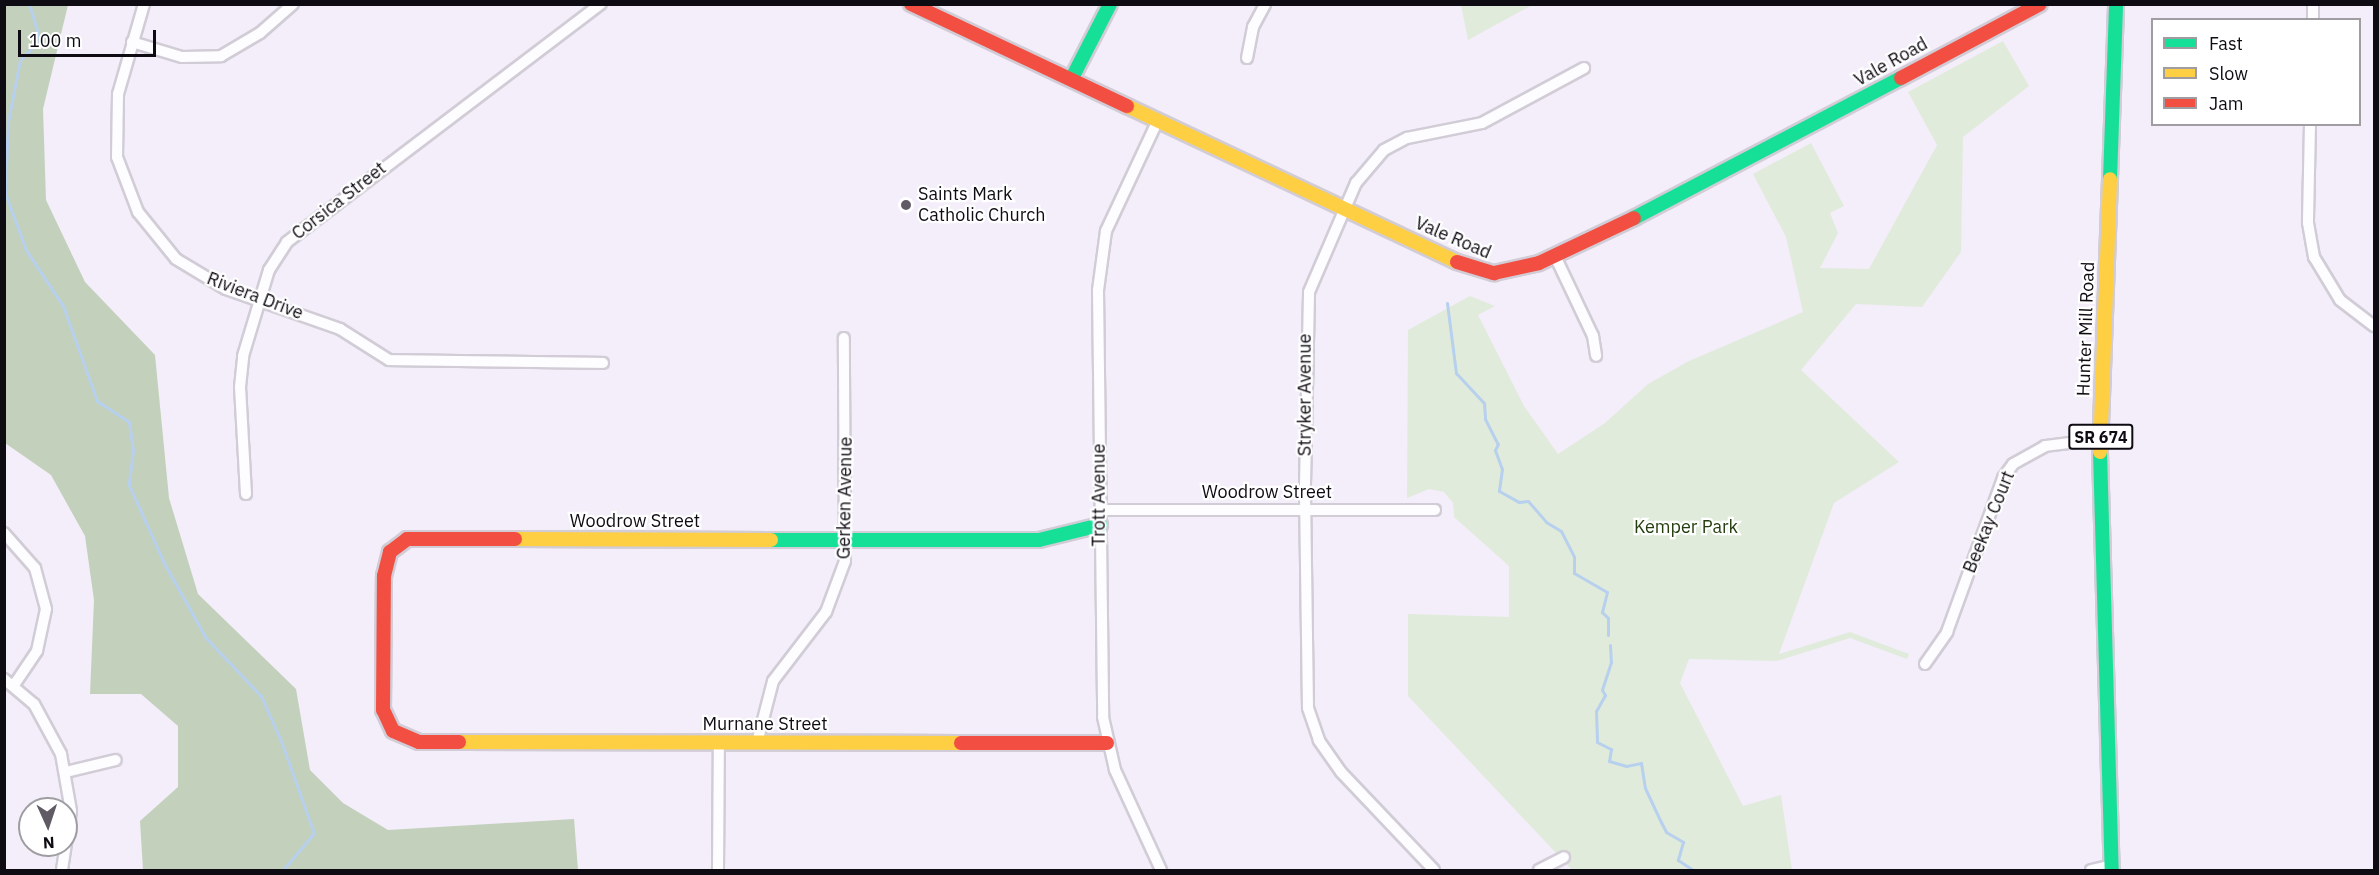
<!DOCTYPE html>
<html>
<head>
<meta charset="utf-8">
<style>
	body { margin:0 }
	#map { position:relative; width:2379px; height:875px; overflow:hidden; background:#f3eef9; font-family:"IBM Plex Sans",sans-serif }
	div>[style] { position:absolute }
	.green>* { inset:0; background:#e1ebdc }
	.forest>* { inset:0; background:#c3d0bc }
	.stream>* { height:3px; margin:-1.5px; padding:0 1.5px; transform-origin:1.5px; border-radius:1.5px; background:#b7d0ee }
	.roads { filter:drop-shadow(2px 0 #d1ccd6) drop-shadow(-2px 0 #d1ccd6) drop-shadow(0 2px #d1ccd6) drop-shadow(0 -2px #d1ccd6) }
	.street>* { height:10px; margin:-5px; padding:0 5px; transform-origin:5px; border-radius:5px; background:#fdfcfe }
	.fast>* { height:14px; margin:-7px; padding:0 7px; transform-origin:7px; border-radius:7px; background:#16e098 }
	.slow>* { height:14px; margin:-7px; padding:0 7px; transform-origin:7px; border-radius:7px; background:#ffcf43 }
	.jam>* { height:14px; margin:-7px; padding:0 7px; transform-origin:7px; border-radius:7px; background:#f24e42 }
	.dots>* { width:16px; height:16px; translate:-50% -50%; box-sizing:border-box; border:3px solid #fff; border-radius:50% }
	span { translate:-50% -50%; white-space:nowrap; text-align:center; line-height:1.15; -webkit-text-stroke:4.5px #fff; paint-order:stroke }
	.shield-label span { padding:2px 4px; background:#fff; border:2px solid; border-radius:4px; -webkit-text-stroke-width:0 }
	.shield-label { font-size:16px; color:#0f0b13; font-weight:700 }
	.street-label { font-size:18px; color:#0f0b13 }
	.poi-label { font-size:18px; color:#0f0b13 }
	.left { translate:0 -50%; text-align:left }
	.park-label { font-size:18px; color:#243e0f }
	.frame { position:absolute; inset:0; border:6px solid #0f0b13; pointer-events:none }
	.legend { position:absolute; left:2151px; top:18px; width:210px; height:108px; box-sizing:border-box; background:#fff; border:2px solid #9f9da1; margin:0; padding:8px 10px; list-style:none; font-size:18px; color:#0f0b13 }
	.legend li { display:flex; align-items:center; gap:12px; height:30px }
	.legend b { width:30px; border:2px solid #9f9da1 }
	.north { position:absolute; left:18px; top:797px; width:60px; height:60px; box-sizing:border-box; background:#fff; border:2px solid #9f9da1; border-radius:50%; rotate:177deg; font-size:16px; font-weight:700; line-height:24px; text-align:center; color:#0f0b13 }
	.north::after { content:''; display:block; margin:auto; width:21px; height:27px; background:#5f5a64; clip-path:polygon(50% 0,100% 100%,50% 72%,0 100%) }
	.scale { position:absolute; left:18px; top:30px; width:138px; height:27px; box-sizing:border-box; border:3px solid #0f0b13; border-top:0; padding-left:8px; font-size:18px; line-height:21px; white-space:nowrap; color:#0f0b13; -webkit-text-stroke:4px #fff; paint-order:stroke }
</style>
</head>
<body>
<div id="map">
	<div class="green">
		<i style="clip-path:polygon(1461px 5px,1461px 4px,1532px 5px,1468px 40px)"></i>
		<i style="clip-path:polygon(2003px 41px,2029px 86px,1963px 137px,1961px 252px,1922px 307px,1856px 304px,1801px 370px,1899px 462px,1834px 503px,1779px 654px,1850px 632px,1909px 654px,1907px 659px,1850px 638px,1777px 661px,1689px 659px,1680px 683px,1743px 806px,1781px 795px,1792px 870px,1572px 870px,1408px 696px,1408px 614px,1509px 617px,1509px 566px,1454px 517px,1453px 503px,1444px 492px,1429px 489px,1407px 498px,1408px 330px,1470px 296px,1495px 306px,1478px 315px,1524px 406px,1558px 454px,1605px 423px,1648px 384px,1689px 361px,1803px 312px,1786px 237px,1753px 174px,1811px 143px,1844px 206px,1830px 213px,1838px 233px,1820px 268px,1869px 269px,1937px 145px,1908px 92px)"></i>
	</div>
	<div class="forest">
		<i style="clip-path:polygon(5px 4px,68px 5px,43px 109px,46px 200px,85px 282px,155px 355px,169px 498px,198px 594px,296px 689px,310px 770px,343px 803px,388px 830px,574px 819px,578px 870px,143px 870px,140px 821px,178px 787px,178px 726px,141px 694px,90px 694px,94px 600px,85px 536px,51px 475px,5px 443px)"></i>
	</div>
	<div class="stream">
		<i style="left:29px;top:4px;width:38px;rotate:73deg"></i>
		<i style="left:40px;top:40px;width:28px;rotate:135deg"></i>
		<i style="left:20px;top:60px;width:62px;rotate:101.1deg"></i>
		<i style="left:8px;top:121px;width:72px;rotate:92.4deg"></i>
		<i style="left:5px;top:193px;width:61px;rotate:69.8deg"></i>
		<i style="left:26px;top:250px;width:67px;rotate:56.5deg"></i>
		<i style="left:63px;top:306px;width:101px;rotate:70.3deg"></i>
		<i style="left:97px;top:401px;width:38px;rotate:33deg"></i>
		<i style="left:129px;top:422px;width:28px;rotate:82deg"></i>
		<i style="left:133px;top:450px;width:35px;rotate:97deg"></i>
		<i style="left:129px;top:485px;width:85px;rotate:65.8deg"></i>
		<i style="left:164px;top:563px;width:86px;rotate:60.8deg"></i>
		<i style="left:206px;top:638px;width:80px;rotate:46.5deg"></i>
		<i style="left:261px;top:696px;width:49px;rotate:66deg"></i>
		<i style="left:281px;top:741px;width:98px;rotate:70.3deg"></i>
		<i style="left:314px;top:833px;width:48px;rotate:130deg"></i>
		<i style="left:1447px;top:303px;width:71px;rotate:82.7deg"></i>
		<i style="left:1456px;top:373px;width:41px;rotate:47deg"></i>
		<i style="left:1484px;top:403px;width:16px;rotate:86deg"></i>
		<i style="left:1485px;top:419px;width:28px;rotate:63deg"></i>
		<i style="left:1498px;top:444px;width:7px;rotate:117deg"></i>
		<i style="left:1495px;top:450px;width:20px;rotate:70deg"></i>
		<i style="left:1502px;top:469px;width:22px;rotate:98deg"></i>
		<i style="left:1499px;top:491px;width:23px;rotate:29deg"></i>
		<i style="left:1519px;top:502px;width:9px;rotate:-6deg"></i>
		<i style="left:1528px;top:501px;width:28px;rotate:49deg"></i>
		<i style="left:1546px;top:522px;width:17px;rotate:31deg"></i>
		<i style="left:1561px;top:531px;width:29px;rotate:63deg"></i>
		<i style="left:1574px;top:557px;width:16px;rotate:90deg"></i>
		<i style="left:1574px;top:573px;width:38px;rotate:30deg"></i>
		<i style="left:1607px;top:592px;width:21px;rotate:104deg"></i>
		<i style="left:1602px;top:612px;width:8px;rotate:45deg"></i>
		<i style="left:1608px;top:618px;width:17px;rotate:90deg"></i>
		<i style="left:1610px;top:645px;width:17px;rotate:87deg"></i>
		<i style="left:1611px;top:662px;width:29px;rotate:108deg"></i>
		<i style="left:1602px;top:690px;width:6px;rotate:59deg"></i>
		<i style="left:1605px;top:695px;width:18px;rotate:119deg"></i>
		<i style="left:1596px;top:711px;width:31px;rotate:88deg"></i>
		<i style="left:1597px;top:742px;width:16px;rotate:27deg"></i>
		<i style="left:1611px;top:749px;width:12px;rotate:99deg"></i>
		<i style="left:1609px;top:761px;width:18px;rotate:16deg"></i>
		<i style="left:1626px;top:766px;width:15px;rotate:-11deg"></i>
		<i style="left:1641px;top:763px;width:25px;rotate:81deg"></i>
		<i style="left:1645px;top:788px;width:38px;rotate:65deg"></i>
		<i style="left:1661px;top:822px;width:11px;rotate:63deg"></i>
		<i style="left:1666px;top:832px;width:20px;rotate:30deg"></i>
		<i style="left:1683px;top:842px;width:19px;rotate:106deg"></i>
		<i style="left:1678px;top:860px;width:18px;rotate:34deg"></i>
	</div>
	<div class="roads">
		<div class="street">
			<i style="left:144px;top:4px;width:94px;rotate:106.1deg"></i>
			<i style="left:118px;top:94px;width:63px;rotate:90.9deg"></i>
			<i style="left:117px;top:157px;width:59px;rotate:69.1deg"></i>
			<i style="left:138px;top:212px;width:60px;rotate:51deg"></i>
			<i style="left:176px;top:259px;width:58px;rotate:31deg"></i>
			<i style="left:226px;top:289px;width:121px;rotate:19.3deg"></i>
			<i style="left:340px;top:329px;width:58px;rotate:32.3deg"></i>
			<i style="left:389px;top:360px;width:214px;rotate:0.8deg"></i>
			<i style="left:2313px;top:20px;width:16px;rotate:-90deg"></i>
			<i style="left:132px;top:42px;width:52px;rotate:16.7deg"></i>
			<i style="left:182px;top:57px;width:39px;rotate:-1deg"></i>
			<i style="left:221px;top:56px;width:45px;rotate:-30.5deg"></i>
			<i style="left:260px;top:33px;width:44px;rotate:-41.3deg"></i>
			<i style="left:1247px;top:58px;width:32px;rotate:-79deg"></i>
			<i style="left:1253px;top:27px;width:26px;rotate:-62deg"></i>
			<i style="left:1158px;top:120px;width:123px;rotate:115.1deg"></i>
			<i style="left:1106px;top:231px;width:60px;rotate:97.7deg"></i>
			<i style="left:1098px;top:290px;width:427px;rotate:89.3deg"></i>
			<i style="left:1103px;top:717px;width:54px;rotate:77.2deg"></i>
			<i style="left:1115px;top:770px;width:110px;rotate:65.3deg"></i>
			<i style="left:2310px;top:124px;width:99px;rotate:91.2deg"></i>
			<i style="left:2308px;top:223px;width:35px;rotate:80deg"></i>
			<i style="left:2314px;top:257px;width:50px;rotate:58.8deg"></i>
			<i style="left:2340px;top:300px;width:43px;rotate:37.4deg"></i>
			<i style="left:1555px;top:256px;width:89px;rotate:64.6deg"></i>
			<i style="left:1593px;top:336px;width:20px;rotate:81deg"></i>
			<i style="left:246px;top:494px;width:107px;rotate:-93.2deg"></i>
			<i style="left:240px;top:387px;width:31px;rotate:-84deg"></i>
			<i style="left:243px;top:356px;width:90px;rotate:-73.2deg"></i>
			<i style="left:269px;top:270px;width:33px;rotate:-57deg"></i>
			<i style="left:287px;top:242px;width:394px;rotate:-37.2deg"></i>
			<i style="left:1100px;top:510px;width:335px"></i>
			<i style="left:4px;top:533px;width:47px;rotate:48.5deg"></i>
			<i style="left:35px;top:568px;width:42px;rotate:75deg"></i>
			<i style="left:46px;top:609px;width:43px;rotate:102.1deg"></i>
			<i style="left:37px;top:651px;width:41px;rotate:124.1deg"></i>
			<i style="left:1925px;top:664px;width:39px;rotate:-55deg"></i>
			<i style="left:1947px;top:632px;width:164px;rotate:-70deg"></i>
			<i style="left:2003px;top:478px;width:17px;rotate:-54deg"></i>
			<i style="left:2013px;top:464px;width:37px;rotate:-29deg"></i>
			<i style="left:2045px;top:446px;width:56px;rotate:-7.1deg"></i>
			<i style="left:4px;top:679px;width:39px;rotate:40deg"></i>
			<i style="left:34px;top:704px;width:57px;rotate:61.6deg"></i>
			<i style="left:61px;top:754px;width:58px;rotate:80deg"></i>
			<i style="left:71px;top:811px;width:60px;rotate:98.7deg"></i>
			<i style="left:757px;top:743px;width:64px;rotate:-75.5deg"></i>
			<i style="left:773px;top:681px;width:87px;rotate:-52.5deg"></i>
			<i style="left:826px;top:612px;width:54px;rotate:-69.6deg"></i>
			<i style="left:845px;top:561px;width:223px;rotate:-90.3deg"></i>
			<i style="left:66px;top:772px;width:51px;rotate:-13.5deg"></i>
			<i style="left:718px;top:870px;width:128px;rotate:-89.6deg"></i>
			<i style="left:1434px;top:870px;width:135px;rotate:-133.5deg"></i>
			<i style="left:1341px;top:772px;width:39px;rotate:-125deg"></i>
			<i style="left:1319px;top:740px;width:34px;rotate:-109deg"></i>
			<i style="left:1308px;top:708px;width:223px;rotate:-90.8deg"></i>
			<i style="left:1305px;top:485px;width:193px;rotate:-88.8deg"></i>
			<i style="left:1309px;top:292px;width:119px;rotate:-66.7deg"></i>
			<i style="left:1356px;top:183px;width:43px;rotate:-49.7deg"></i>
			<i style="left:1384px;top:150px;width:26px;rotate:-28deg"></i>
			<i style="left:1407px;top:138px;width:76px;rotate:-11.3deg"></i>
			<i style="left:1482px;top:123px;width:116px;rotate:-28.3deg"></i>
			<i style="left:1539px;top:870px;width:28px;rotate:-27deg"></i>
			<i style="left:2091px;top:870px;width:22px;rotate:-13deg"></i>
		</div>
		<div class="fast">
			<i style="left:1072px;top:78px;width:83px;rotate:-62.8deg"></i>
			<i style="left:2110px;top:179px;width:175px;rotate:-88deg"></i>
			<i style="left:1634px;top:218px;width:301px;rotate:-27.7deg"></i>
			<i style="left:2100px;top:452px;width:418px;rotate:88.4deg"></i>
			<i style="left:771px;top:540px;width:268px"></i>
			<i style="left:1039px;top:540px;width:63px;rotate:-13.8deg"></i>
		</div>
		<div class="slow">
			<i style="left:1127px;top:106px;width:365px;rotate:25.3deg"></i>
			<i style="left:2100px;top:452px;width:273px;rotate:-87.9deg"></i>
			<i style="left:515px;top:539px;width:256px;rotate:0.2deg"></i>
			<i style="left:459px;top:742px;width:502px;rotate:0.11deg"></i>
		</div>
		<div class="jam">
			<i style="left:911px;top:4px;width:239px;rotate:25.3deg"></i>
			<i style="left:1901px;top:78px;width:157px;rotate:-28deg"></i>
			<i style="left:1457px;top:262px;width:39px;rotate:17deg"></i>
			<i style="left:1494px;top:273px;width:46px;rotate:-12.5deg"></i>
			<i style="left:1539px;top:263px;width:105px;rotate:-25.3deg"></i>
			<i style="left:459px;top:742px;width:40px;rotate:180deg"></i>
			<i style="left:419px;top:742px;width:28px;rotate:-157deg"></i>
			<i style="left:393px;top:731px;width:23px;rotate:-115deg"></i>
			<i style="left:383px;top:710px;width:134px;rotate:-89.6deg"></i>
			<i style="left:384px;top:576px;width:25px;rotate:-76deg"></i>
			<i style="left:390px;top:552px;width:21px;rotate:-37deg"></i>
			<i style="left:407px;top:539px;width:108px"></i>
			<i style="left:961px;top:743px;width:146px"></i>
		</div>
	</div>
	<div class="dots">
		<i style="left:906px;top:205px;background:#5f5a64"></i>
	</div>
	<div class="shield-label">
		<span style="left:2101px;top:437px">SR 674</span>
	</div>
	<div class="street-label">
		<span style="left:1891px;top:62px;rotate:-29deg">Vale Road</span>
		<span style="left:339px;top:201px;rotate:-38deg">Corsica Street</span>
		<span style="left:1453px;top:238px;rotate:23deg">Vale Road</span>
		<span style="left:255px;top:296px;rotate:21deg">Riviera Drive</span>
		<span style="left:2086px;top:329px;rotate:-88deg">Hunter Mill Road</span>
		<span style="left:1305px;top:395px;rotate:-90deg">Stryker Avenue</span>
		<span style="left:1267px;top:492px">Woodrow Street</span>
		<span style="left:1099px;top:495px;rotate:-90deg">Trott Avenue</span>
		<span style="left:845px;top:498px;rotate:-89deg">Gerken Avenue</span>
		<span style="left:635px;top:521px">Woodrow Street</span>
		<span style="left:1989px;top:522px;rotate:-68deg">Beekay Court</span>
		<span style="left:765px;top:724px">Murnane Street</span>
	</div>
	<div class="poi-label">
		<span class="left" style="left:918px;top:205px">Saints Mark<br>Catholic Church</span>
	</div>
	<div class="park-label">
		<span style="left:1686px;top:527px">Kemper Park</span>
	</div>
	<div class="frame"></div>
	<ul class="legend">
	<li><b style="height:8px;background:#16e098"></b>Fast</li>
	<li><b style="height:8px;background:#ffcf43"></b>Slow</li>
	<li><b style="height:8px;background:#f24e42"></b>Jam</li>
	</ul>
	<div class="north">N</div>
	<div class="scale">100 m</div>
</div>
</body>
</html>
